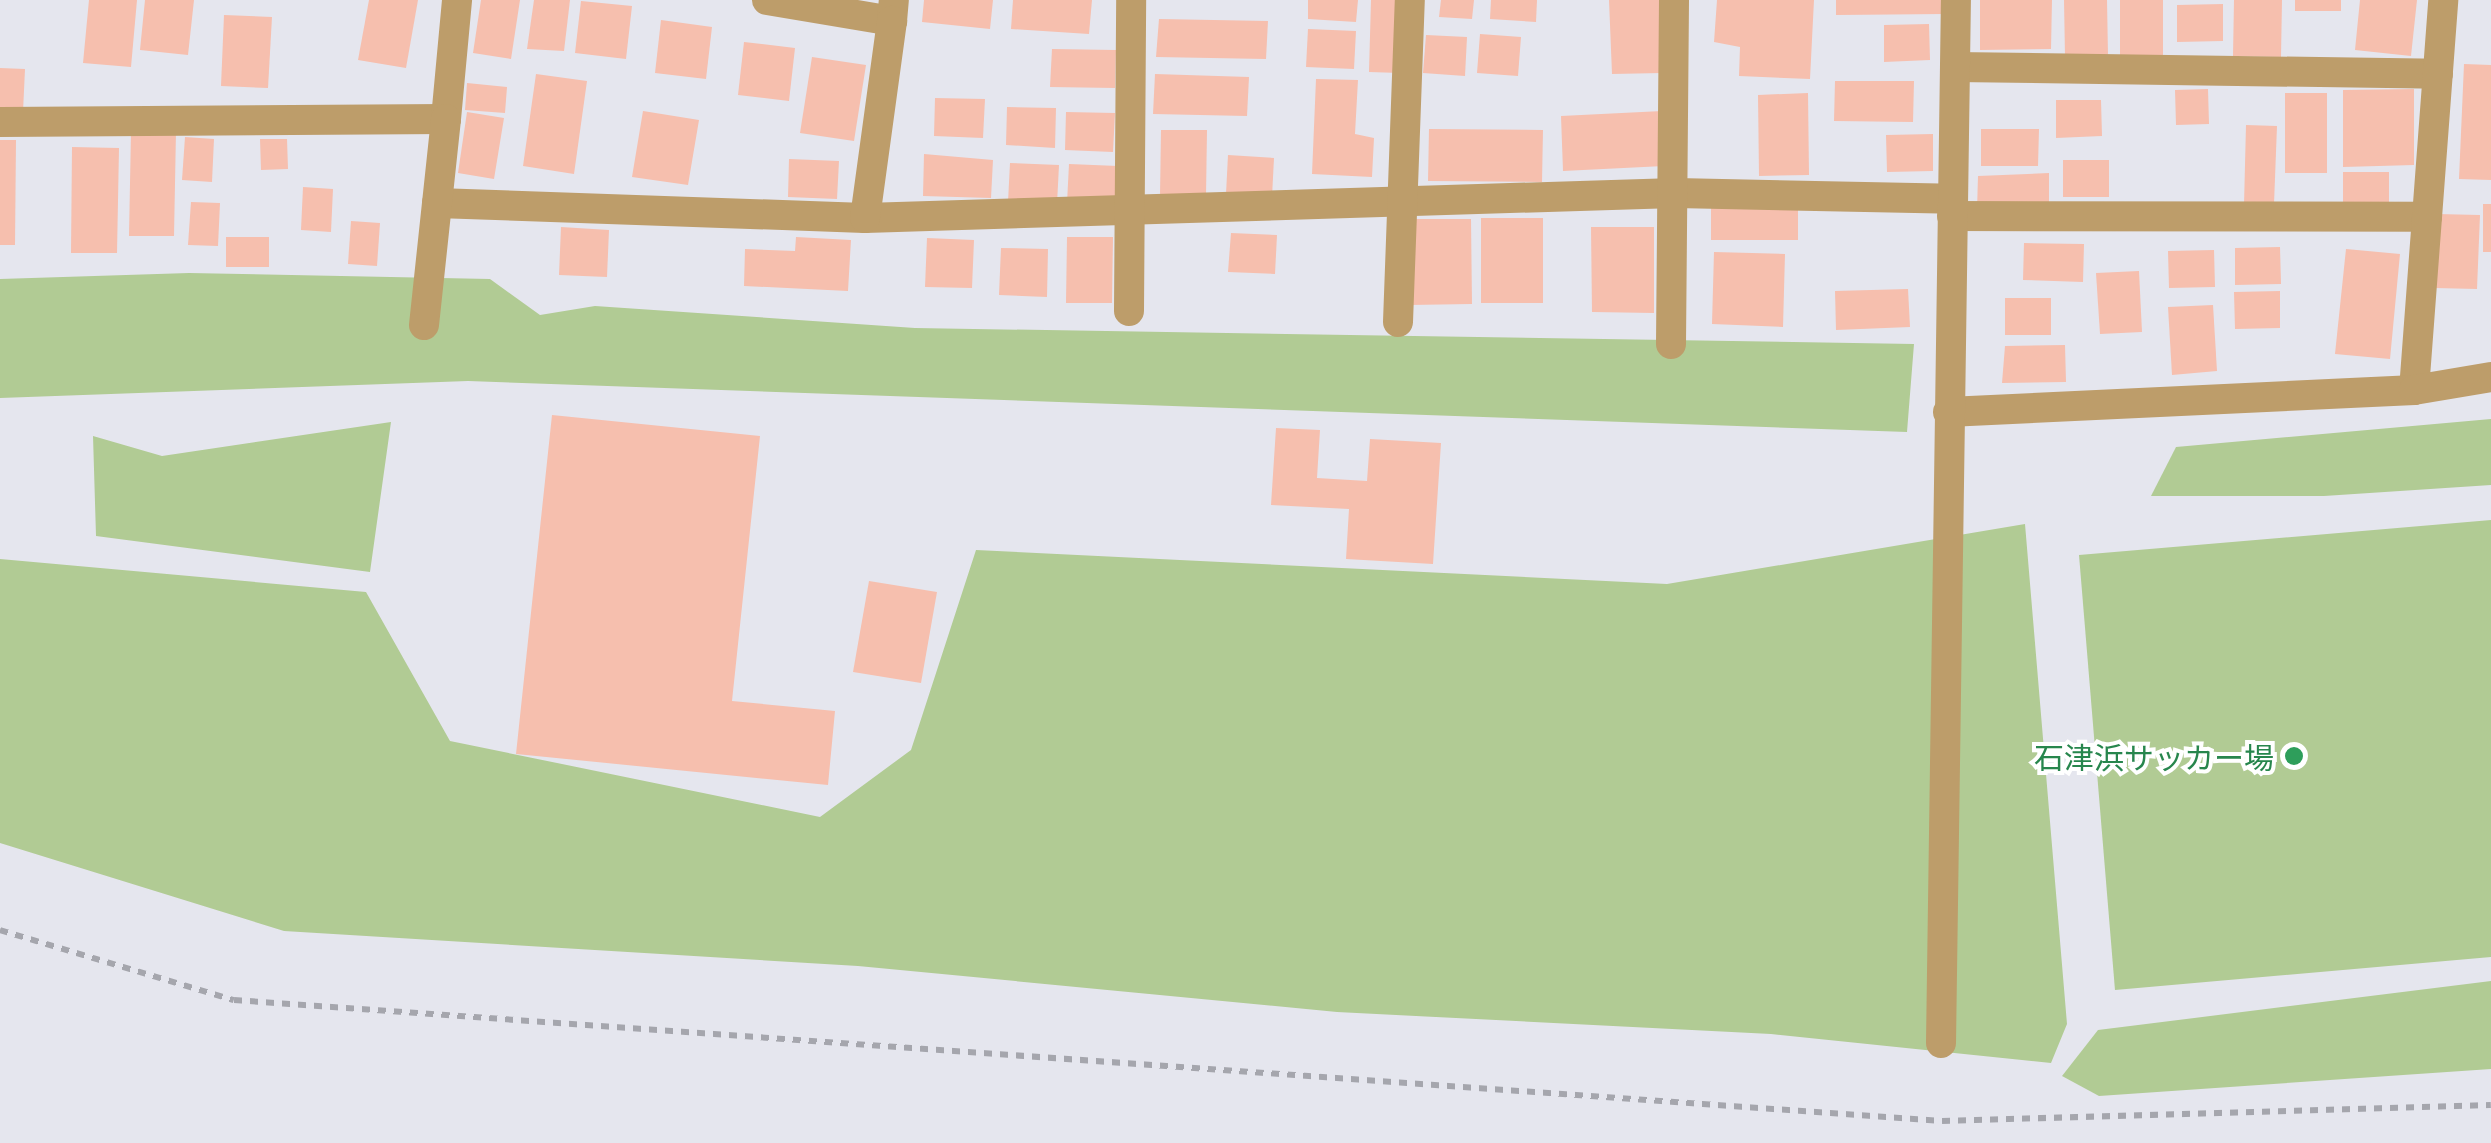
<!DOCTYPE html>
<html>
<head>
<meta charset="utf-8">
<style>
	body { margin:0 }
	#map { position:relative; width:2491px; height:1143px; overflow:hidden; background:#e5e6ee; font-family:Literata,"Noto Sans JP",serif }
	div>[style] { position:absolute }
	.green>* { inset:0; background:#b1cb94 }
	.building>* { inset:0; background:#f6bfae }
	.path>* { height:6px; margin-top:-3px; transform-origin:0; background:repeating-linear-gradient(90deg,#a5a6ad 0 8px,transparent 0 16px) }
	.minor>* { height:30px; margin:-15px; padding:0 15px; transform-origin:15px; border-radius:15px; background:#bd9d6a }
	.dots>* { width:28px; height:28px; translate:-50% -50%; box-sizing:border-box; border:5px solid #fff; border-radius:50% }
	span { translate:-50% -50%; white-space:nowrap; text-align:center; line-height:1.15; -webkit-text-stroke:8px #fff; paint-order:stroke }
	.leisure-label { font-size:30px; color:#27864d }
	.right { translate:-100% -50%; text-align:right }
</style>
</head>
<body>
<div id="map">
	<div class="green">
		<i style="clip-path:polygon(189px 273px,490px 279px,540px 315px,595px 306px,915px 328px,1914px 344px,1907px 432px,468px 381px,0 398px,0 279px)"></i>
		<i style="clip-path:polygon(2491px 419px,2491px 485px,2324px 496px,2151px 496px,2176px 447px)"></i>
		<i style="clip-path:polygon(391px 422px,370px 572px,96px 536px,93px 436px,162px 456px)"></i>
		<i style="clip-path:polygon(2491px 520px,2491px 957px,2115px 990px,2079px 555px)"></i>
		<i style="clip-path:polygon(2025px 524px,2067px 1024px,2051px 1063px,1771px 1034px,1337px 1012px,858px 966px,284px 931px,0 843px,0 559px,366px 592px,450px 741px,820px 817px,911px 750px,976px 550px,1667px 584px)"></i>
		<i style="clip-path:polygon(2491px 981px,2491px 1069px,2099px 1096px,2062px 1076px,2098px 1030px)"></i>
	</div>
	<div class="building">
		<i style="clip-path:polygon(89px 0,137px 0,131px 67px,83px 63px)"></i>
		<i style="clip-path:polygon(145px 0,194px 0,188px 55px,140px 50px)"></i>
		<i style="clip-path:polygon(369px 0,418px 0,406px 68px,358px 60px)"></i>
		<i style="clip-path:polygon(481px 0,520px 0,511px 59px,473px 53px)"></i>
		<i style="clip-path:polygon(534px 0,570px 0,564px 51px,527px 49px)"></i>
		<i style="clip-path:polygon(924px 0,993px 0,990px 29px,922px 22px)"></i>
		<i style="clip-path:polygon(1013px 0,1092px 0,1089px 34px,1011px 29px)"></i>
		<i style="clip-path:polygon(1308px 0,1358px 0,1356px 22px,1308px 19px)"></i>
		<i style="clip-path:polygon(1371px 0,1399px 0,1400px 73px,1369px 72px)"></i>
		<i style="clip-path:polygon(1441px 0,1474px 0,1472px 19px,1439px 17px)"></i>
		<i style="clip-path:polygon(1491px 0,1537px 0,1536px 22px,1490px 19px)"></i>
		<i style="clip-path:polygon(1609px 0,1660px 0,1662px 73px,1612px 74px)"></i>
		<i style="clip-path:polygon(1717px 0,1814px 0,1810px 79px,1739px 76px,1740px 47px,1714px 42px)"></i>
		<i style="clip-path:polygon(1836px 0,1945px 0,1945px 14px,1836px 15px)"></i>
		<i style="clip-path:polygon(1980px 0,2052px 0,2051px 49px,1980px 50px)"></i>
		<i style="clip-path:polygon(2064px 0,2107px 0,2108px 56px,2065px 57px)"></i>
		<i style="clip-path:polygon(2120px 0,2163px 0,2163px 57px,2120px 56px)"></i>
		<i style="clip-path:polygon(2234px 0,2282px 0,2281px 57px,2233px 56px)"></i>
		<i style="clip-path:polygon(2295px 0,2341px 0,2341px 11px,2295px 11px)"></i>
		<i style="clip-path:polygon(2360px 0,2417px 0,2411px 56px,2355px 50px)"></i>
		<i style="clip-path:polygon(581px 1px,632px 6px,626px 59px,575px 53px)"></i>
		<i style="clip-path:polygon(2223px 4px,2223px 41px,2177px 42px,2177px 5px)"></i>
		<i style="clip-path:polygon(224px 15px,272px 17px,268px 88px,221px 86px)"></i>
		<i style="clip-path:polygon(1159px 19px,1268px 21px,1266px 59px,1156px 57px)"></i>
		<i style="clip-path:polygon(661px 20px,712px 27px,706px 79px,655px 73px)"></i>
		<i style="clip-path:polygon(1929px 24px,1930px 60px,1884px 62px,1884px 25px)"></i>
		<i style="clip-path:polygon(1308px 29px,1356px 31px,1354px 69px,1306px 67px)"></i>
		<i style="clip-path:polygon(1480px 34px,1521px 37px,1518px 76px,1477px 73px)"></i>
		<i style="clip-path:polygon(1426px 35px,1467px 37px,1465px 76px,1423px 73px)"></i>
		<i style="clip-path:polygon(744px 42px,795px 48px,789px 101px,738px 95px)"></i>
		<i style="clip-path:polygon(1052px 49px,1116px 50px,1115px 88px,1050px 87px)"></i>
		<i style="clip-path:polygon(812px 57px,866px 65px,854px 141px,800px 133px)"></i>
		<i style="clip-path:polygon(2464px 64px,2491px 65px,2491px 180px,2459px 179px)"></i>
		<i style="clip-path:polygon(0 68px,25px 69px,23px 112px,0 111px)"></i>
		<i style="clip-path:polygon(536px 74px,587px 81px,574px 174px,523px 166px)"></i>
		<i style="clip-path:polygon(1155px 74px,1249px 77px,1247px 116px,1153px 114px)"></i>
		<i style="clip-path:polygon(1316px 79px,1358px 80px,1355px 134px,1374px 138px,1372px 177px,1312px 174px)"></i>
		<i style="clip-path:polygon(1835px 81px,1914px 81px,1913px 122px,1834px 121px)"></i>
		<i style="clip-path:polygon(467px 83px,507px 87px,505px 113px,465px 110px)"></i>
		<i style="clip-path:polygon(2208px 89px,2209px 124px,2176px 125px,2175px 90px)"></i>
		<i style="clip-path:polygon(2414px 89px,2414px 165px,2343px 167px,2343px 90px)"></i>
		<i style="clip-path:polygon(1808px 93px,1809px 175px,1759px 176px,1758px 95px)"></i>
		<i style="clip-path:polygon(2285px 93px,2327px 93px,2327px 173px,2285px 173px)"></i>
		<i style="clip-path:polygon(935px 98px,985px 99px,983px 138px,934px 136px)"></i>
		<i style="clip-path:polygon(2056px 100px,2101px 100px,2102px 136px,2056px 138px)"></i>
		<i style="clip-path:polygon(1007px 107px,1056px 108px,1055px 148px,1006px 145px)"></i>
		<i style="clip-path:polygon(643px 111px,699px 120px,688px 185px,632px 177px)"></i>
		<i style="clip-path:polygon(1662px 111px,1664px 166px,1563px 171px,1561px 116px)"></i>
		<i style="clip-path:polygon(467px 112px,504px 118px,494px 179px,458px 173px)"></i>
		<i style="clip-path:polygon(1066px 112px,1115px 113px,1113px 152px,1065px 150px)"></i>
		<i style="clip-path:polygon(2246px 125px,2277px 126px,2274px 204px,2244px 205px)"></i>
		<i style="clip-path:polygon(1429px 129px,1543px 130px,1542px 182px,1428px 181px)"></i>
		<i style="clip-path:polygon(1981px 129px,2039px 129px,2038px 166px,1981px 166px)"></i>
		<i style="clip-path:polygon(1161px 130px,1207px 130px,1206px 196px,1160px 196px)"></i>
		<i style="clip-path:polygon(131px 131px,176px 131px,174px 236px,129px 236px)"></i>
		<i style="clip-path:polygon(1933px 134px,1933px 171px,1887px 172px,1886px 135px)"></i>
		<i style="clip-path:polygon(185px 137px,214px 139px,212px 182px,182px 180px)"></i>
		<i style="clip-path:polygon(260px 139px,287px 139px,288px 169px,261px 170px)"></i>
		<i style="clip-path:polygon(0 140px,16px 140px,15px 245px,0 245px)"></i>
		<i style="clip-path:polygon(72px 147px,119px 148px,117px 253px,71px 253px)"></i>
		<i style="clip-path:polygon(924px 154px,993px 160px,991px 198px,923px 196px)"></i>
		<i style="clip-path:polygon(1228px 155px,1274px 158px,1272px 197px,1226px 194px)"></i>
		<i style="clip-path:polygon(789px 159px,839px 161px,837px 199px,788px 197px)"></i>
		<i style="clip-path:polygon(2063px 160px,2109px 160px,2109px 197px,2063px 197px)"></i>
		<i style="clip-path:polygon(1010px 163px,1059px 165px,1057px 204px,1008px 202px)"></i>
		<i style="clip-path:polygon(1069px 164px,1118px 166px,1116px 205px,1067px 203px)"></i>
		<i style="clip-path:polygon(2343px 172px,2389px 172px,2389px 209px,2343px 210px)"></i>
		<i style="clip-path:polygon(2049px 173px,2049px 210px,1977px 210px,1978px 176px)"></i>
		<i style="clip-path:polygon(303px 187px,333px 189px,331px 232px,301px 230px)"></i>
		<i style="clip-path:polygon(191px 202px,220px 203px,218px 246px,188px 245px)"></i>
		<i style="clip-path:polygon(1711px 204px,1798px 204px,1798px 240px,1711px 240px)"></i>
		<i style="clip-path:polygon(2483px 204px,2491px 204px,2491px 252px,2483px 252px)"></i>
		<i style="clip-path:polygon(2437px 214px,2480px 215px,2477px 289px,2435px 288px)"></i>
		<i style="clip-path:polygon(1481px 218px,1543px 218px,1543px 303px,1481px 303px)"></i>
		<i style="clip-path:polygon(1409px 219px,1471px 219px,1472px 304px,1409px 305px)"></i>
		<i style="clip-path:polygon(351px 221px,380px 223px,377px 266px,348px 264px)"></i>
		<i style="clip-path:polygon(561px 227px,609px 230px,607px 277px,559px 275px)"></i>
		<i style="clip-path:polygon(1591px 227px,1654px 227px,1654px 313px,1592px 312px)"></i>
		<i style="clip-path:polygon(1231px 233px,1277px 235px,1275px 274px,1228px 272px)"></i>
		<i style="clip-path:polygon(226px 237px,269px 237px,269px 267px,226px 267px)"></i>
		<i style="clip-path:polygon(796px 237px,851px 240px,848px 291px,744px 286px,745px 249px,795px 251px)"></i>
		<i style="clip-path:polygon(1067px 237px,1113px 237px,1112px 303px,1066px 303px)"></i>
		<i style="clip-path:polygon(927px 238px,974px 240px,972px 288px,925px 287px)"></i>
		<i style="clip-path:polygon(2024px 243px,2084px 244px,2083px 282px,2023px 280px)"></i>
		<i style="clip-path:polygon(2280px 247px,2281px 284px,2235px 285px,2235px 248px)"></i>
		<i style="clip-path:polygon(1001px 248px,1048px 249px,1047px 297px,999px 295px)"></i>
		<i style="clip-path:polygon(2346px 249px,2400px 254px,2390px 359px,2335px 354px)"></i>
		<i style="clip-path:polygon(2214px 250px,2215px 287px,2169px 288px,2168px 251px)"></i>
		<i style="clip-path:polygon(1714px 252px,1785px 254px,1783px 327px,1712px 324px)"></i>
		<i style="clip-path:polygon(2139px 271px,2142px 332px,2100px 334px,2096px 273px)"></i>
		<i style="clip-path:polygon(1908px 289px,1910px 327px,1836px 330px,1835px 291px)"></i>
		<i style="clip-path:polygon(2280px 291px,2280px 328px,2235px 329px,2234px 292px)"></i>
		<i style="clip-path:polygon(2005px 298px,2051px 298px,2051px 335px,2005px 335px)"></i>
		<i style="clip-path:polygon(2213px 305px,2217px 371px,2172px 375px,2168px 307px)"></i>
		<i style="clip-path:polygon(2065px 345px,2066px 382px,2002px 383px,2005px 346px)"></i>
		<i style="clip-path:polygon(552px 415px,760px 436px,732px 701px,835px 711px,828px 785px,516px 754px)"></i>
		<i style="clip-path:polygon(1276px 428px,1320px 430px,1317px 478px,1367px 481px,1370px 439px,1441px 443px,1433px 564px,1346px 559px,1349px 509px,1271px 505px)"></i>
		<i style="clip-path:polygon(869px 581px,937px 592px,921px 683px,853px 672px)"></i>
	</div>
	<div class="path">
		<i style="left:0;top:930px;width:244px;rotate:16.7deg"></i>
		<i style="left:234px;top:1000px;width:1712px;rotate:4.05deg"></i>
		<i style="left:1942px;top:1121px;width:549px;rotate:-1.67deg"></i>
	</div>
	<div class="minor">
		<i style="left:767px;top:0;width:127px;rotate:9.5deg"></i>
		<i style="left:892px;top:21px;width:21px;rotate:-85deg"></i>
		<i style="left:1955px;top:67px;width:483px;rotate:0.8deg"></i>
		<i style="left:0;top:122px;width:446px;rotate:-0.4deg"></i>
		<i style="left:446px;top:119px;width:120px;rotate:-84.7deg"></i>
		<i style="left:437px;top:203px;width:428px;rotate:2deg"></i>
		<i style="left:865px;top:218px;width:811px;rotate:-1.77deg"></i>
		<i style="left:1676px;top:193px;width:276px;rotate:1.2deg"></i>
		<i style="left:1952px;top:216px;width:475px;rotate:0.1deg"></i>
		<i style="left:865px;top:218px;width:199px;rotate:-82.2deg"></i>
		<i style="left:1129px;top:311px;width:311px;rotate:-89.6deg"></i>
		<i style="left:1398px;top:322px;width:322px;rotate:-87.9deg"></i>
		<i style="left:424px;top:325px;width:207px;rotate:-83.9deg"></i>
		<i style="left:1671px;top:344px;width:344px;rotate:-89.5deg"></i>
		<i style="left:2414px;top:390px;width:391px;rotate:-85.7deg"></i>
		<i style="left:1948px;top:412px;width:467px;rotate:-2.7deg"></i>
		<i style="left:2414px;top:390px;width:78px;rotate:-9.6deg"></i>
		<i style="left:1941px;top:1043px;width:1043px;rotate:-89.18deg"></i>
	</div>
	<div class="dots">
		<i style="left:2294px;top:756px;background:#2e9e5b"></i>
	</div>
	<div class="leisure-label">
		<span class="right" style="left:2274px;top:756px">石津浜サッカー場</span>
	</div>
</div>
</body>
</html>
